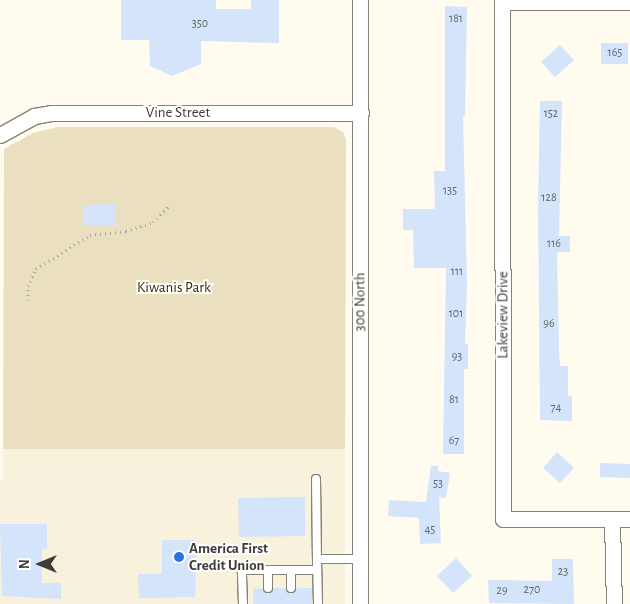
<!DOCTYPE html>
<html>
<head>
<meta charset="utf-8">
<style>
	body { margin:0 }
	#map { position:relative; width:630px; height:604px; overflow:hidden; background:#fffbef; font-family:"Alegreya Sans",sans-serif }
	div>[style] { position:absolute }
	.built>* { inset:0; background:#f8f1db }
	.green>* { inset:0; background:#eae0c0 }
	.building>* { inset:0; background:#d4e4fb }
	.path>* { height:3px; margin-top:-1.5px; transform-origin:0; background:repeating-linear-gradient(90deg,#aca89f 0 1px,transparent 0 5px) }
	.roads { filter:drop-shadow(1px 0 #858174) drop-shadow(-1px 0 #858174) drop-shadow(0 1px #858174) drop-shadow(0 -1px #858174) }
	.service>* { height:8px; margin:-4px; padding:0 4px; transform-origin:4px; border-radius:4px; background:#fff }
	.minor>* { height:15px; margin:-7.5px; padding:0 7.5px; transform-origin:7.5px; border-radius:7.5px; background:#fff }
	.dots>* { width:14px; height:14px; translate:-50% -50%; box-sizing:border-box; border:2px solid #fff; border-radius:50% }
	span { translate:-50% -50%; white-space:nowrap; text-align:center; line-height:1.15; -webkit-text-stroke:4px #fff; paint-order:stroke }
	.number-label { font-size:12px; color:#646667 }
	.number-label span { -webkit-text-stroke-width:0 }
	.street-label { font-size:15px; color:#3e3c36 }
	.park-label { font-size:15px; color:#332804 }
	.poi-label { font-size:15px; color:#3e3c36; font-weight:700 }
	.left { translate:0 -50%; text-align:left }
	.north { position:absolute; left:15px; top:539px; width:50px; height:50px; -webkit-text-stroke:4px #fff; paint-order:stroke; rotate:270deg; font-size:14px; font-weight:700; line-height:20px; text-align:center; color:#3e3c36 }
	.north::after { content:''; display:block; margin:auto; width:18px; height:22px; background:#3e3c36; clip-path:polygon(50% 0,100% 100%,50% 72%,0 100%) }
</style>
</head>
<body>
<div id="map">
	<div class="built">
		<i style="clip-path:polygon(3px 449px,345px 449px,345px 604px,0 604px,0 481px,3px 479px)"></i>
	</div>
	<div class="green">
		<i style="clip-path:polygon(58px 127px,334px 127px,343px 132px,346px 140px,345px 449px,3px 449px,4px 149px,33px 133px)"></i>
	</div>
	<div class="building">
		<i style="clip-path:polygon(121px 0,216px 0,216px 9px,251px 9px,251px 0,279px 0,279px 43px,201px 41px,201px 64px,172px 76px,150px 66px,149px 40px,121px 40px)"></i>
		<i style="clip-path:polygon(445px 6px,467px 7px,465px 116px,463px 116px,467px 284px,465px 344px,468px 344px,468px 369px,464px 369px,464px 454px,443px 454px,446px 268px,414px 268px,413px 230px,403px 230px,403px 209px,435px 209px,434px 171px,445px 171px)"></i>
		<i style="clip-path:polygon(601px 43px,628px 43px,628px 64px,601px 64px)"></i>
		<i style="clip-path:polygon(560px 45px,574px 60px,555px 77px,541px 62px)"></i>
		<i style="clip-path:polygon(540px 101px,562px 101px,559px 236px,570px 236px,570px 252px,557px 252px,559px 352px,560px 366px,568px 366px,568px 396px,572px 396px,572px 421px,540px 420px,538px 206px)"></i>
		<i style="clip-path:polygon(116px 204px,116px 225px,83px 225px,83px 205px)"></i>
		<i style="clip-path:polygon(557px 452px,574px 468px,560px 483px,543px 468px)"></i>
		<i style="clip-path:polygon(600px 463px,630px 464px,630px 478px,600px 477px)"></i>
		<i style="clip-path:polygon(431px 466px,438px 466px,438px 471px,450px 473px,446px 498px,439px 497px,441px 543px,420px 544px,419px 518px,388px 516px,389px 500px,426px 502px)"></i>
		<i style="clip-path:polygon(305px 497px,305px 536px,239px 537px,238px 498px)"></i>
		<i style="clip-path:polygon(0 524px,47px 524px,47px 549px,42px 549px,42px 583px,61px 583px,61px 599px,2px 596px)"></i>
		<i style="clip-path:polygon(162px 540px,196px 540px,195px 597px,139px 598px,138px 574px,162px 574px)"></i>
		<i style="clip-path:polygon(456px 558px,472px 576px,453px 593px,437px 576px)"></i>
		<i style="clip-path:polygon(552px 559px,573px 559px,574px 604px,489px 603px,488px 580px,552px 581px)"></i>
		<i style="clip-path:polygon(262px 588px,268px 594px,274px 588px,285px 588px,291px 594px,297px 588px,312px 588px,312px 604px,253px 604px,253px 589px)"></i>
	</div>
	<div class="path">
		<i style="left:28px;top:300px;width:14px;rotate:-90deg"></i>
		<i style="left:28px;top:286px;width:19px;rotate:-65deg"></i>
		<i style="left:36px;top:269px;width:64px;rotate:-32.2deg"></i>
		<i style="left:90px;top:235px;width:36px;rotate:-6deg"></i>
		<i style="left:126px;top:231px;width:28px;rotate:-18deg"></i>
		<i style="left:153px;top:222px;width:25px;rotate:-45deg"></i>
	</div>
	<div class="roads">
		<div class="service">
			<i style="left:316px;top:479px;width:80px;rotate:89.3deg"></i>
			<i style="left:268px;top:570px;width:18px;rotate:90deg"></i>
			<i style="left:291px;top:570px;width:18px;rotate:90deg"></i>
			<i style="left:243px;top:604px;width:34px;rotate:-92deg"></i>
			<i style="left:242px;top:570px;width:75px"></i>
			<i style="left:318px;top:604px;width:45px;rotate:-91.3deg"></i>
			<i style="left:317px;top:559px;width:44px"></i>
		</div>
		<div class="minor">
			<i style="left:502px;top:0;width:519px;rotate:89.89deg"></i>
			<i style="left:503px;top:519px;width:127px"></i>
			<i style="left:502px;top:2px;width:128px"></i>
			<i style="left:0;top:135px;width:39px;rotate:-29deg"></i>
			<i style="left:34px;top:116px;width:17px;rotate:-10deg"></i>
			<i style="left:51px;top:113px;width:310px"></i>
			<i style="left:612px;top:519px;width:85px;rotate:88.7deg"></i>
			<i style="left:360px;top:604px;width:604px;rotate:-90deg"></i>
		</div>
	</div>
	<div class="dots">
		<i style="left:179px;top:557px;background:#2875e0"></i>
	</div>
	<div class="number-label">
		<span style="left:456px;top:19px">181</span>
		<span style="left:200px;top:24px">350</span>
		<span style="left:615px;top:53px">165</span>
		<span style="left:551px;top:114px">152</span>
		<span style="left:450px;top:191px">135</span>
		<span style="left:549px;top:198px">128</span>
		<span style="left:554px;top:244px">116</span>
		<span style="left:457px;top:272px">111</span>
		<span style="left:456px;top:314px">101</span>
		<span style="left:549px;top:324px">96</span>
		<span style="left:457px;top:357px">93</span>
		<span style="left:454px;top:400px">81</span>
		<span style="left:556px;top:408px">74</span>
		<span style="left:454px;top:441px">67</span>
		<span style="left:438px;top:484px">53</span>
		<span style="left:430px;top:530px">45</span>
		<span style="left:563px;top:572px">23</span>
		<span style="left:532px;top:590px">270</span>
		<span style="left:502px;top:591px">29</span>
	</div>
	<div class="street-label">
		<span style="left:178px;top:113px">Vine Street</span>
		<span style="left:360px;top:302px;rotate:-90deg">300 North</span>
		<span style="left:503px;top:315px;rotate:-90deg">Lakeview Drive</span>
	</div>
	<div class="park-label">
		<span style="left:174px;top:288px">Kiwanis Park</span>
	</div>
	<div class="poi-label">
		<span class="left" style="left:189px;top:557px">America First<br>Credit Union</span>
	</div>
	<div class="north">N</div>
</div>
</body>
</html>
